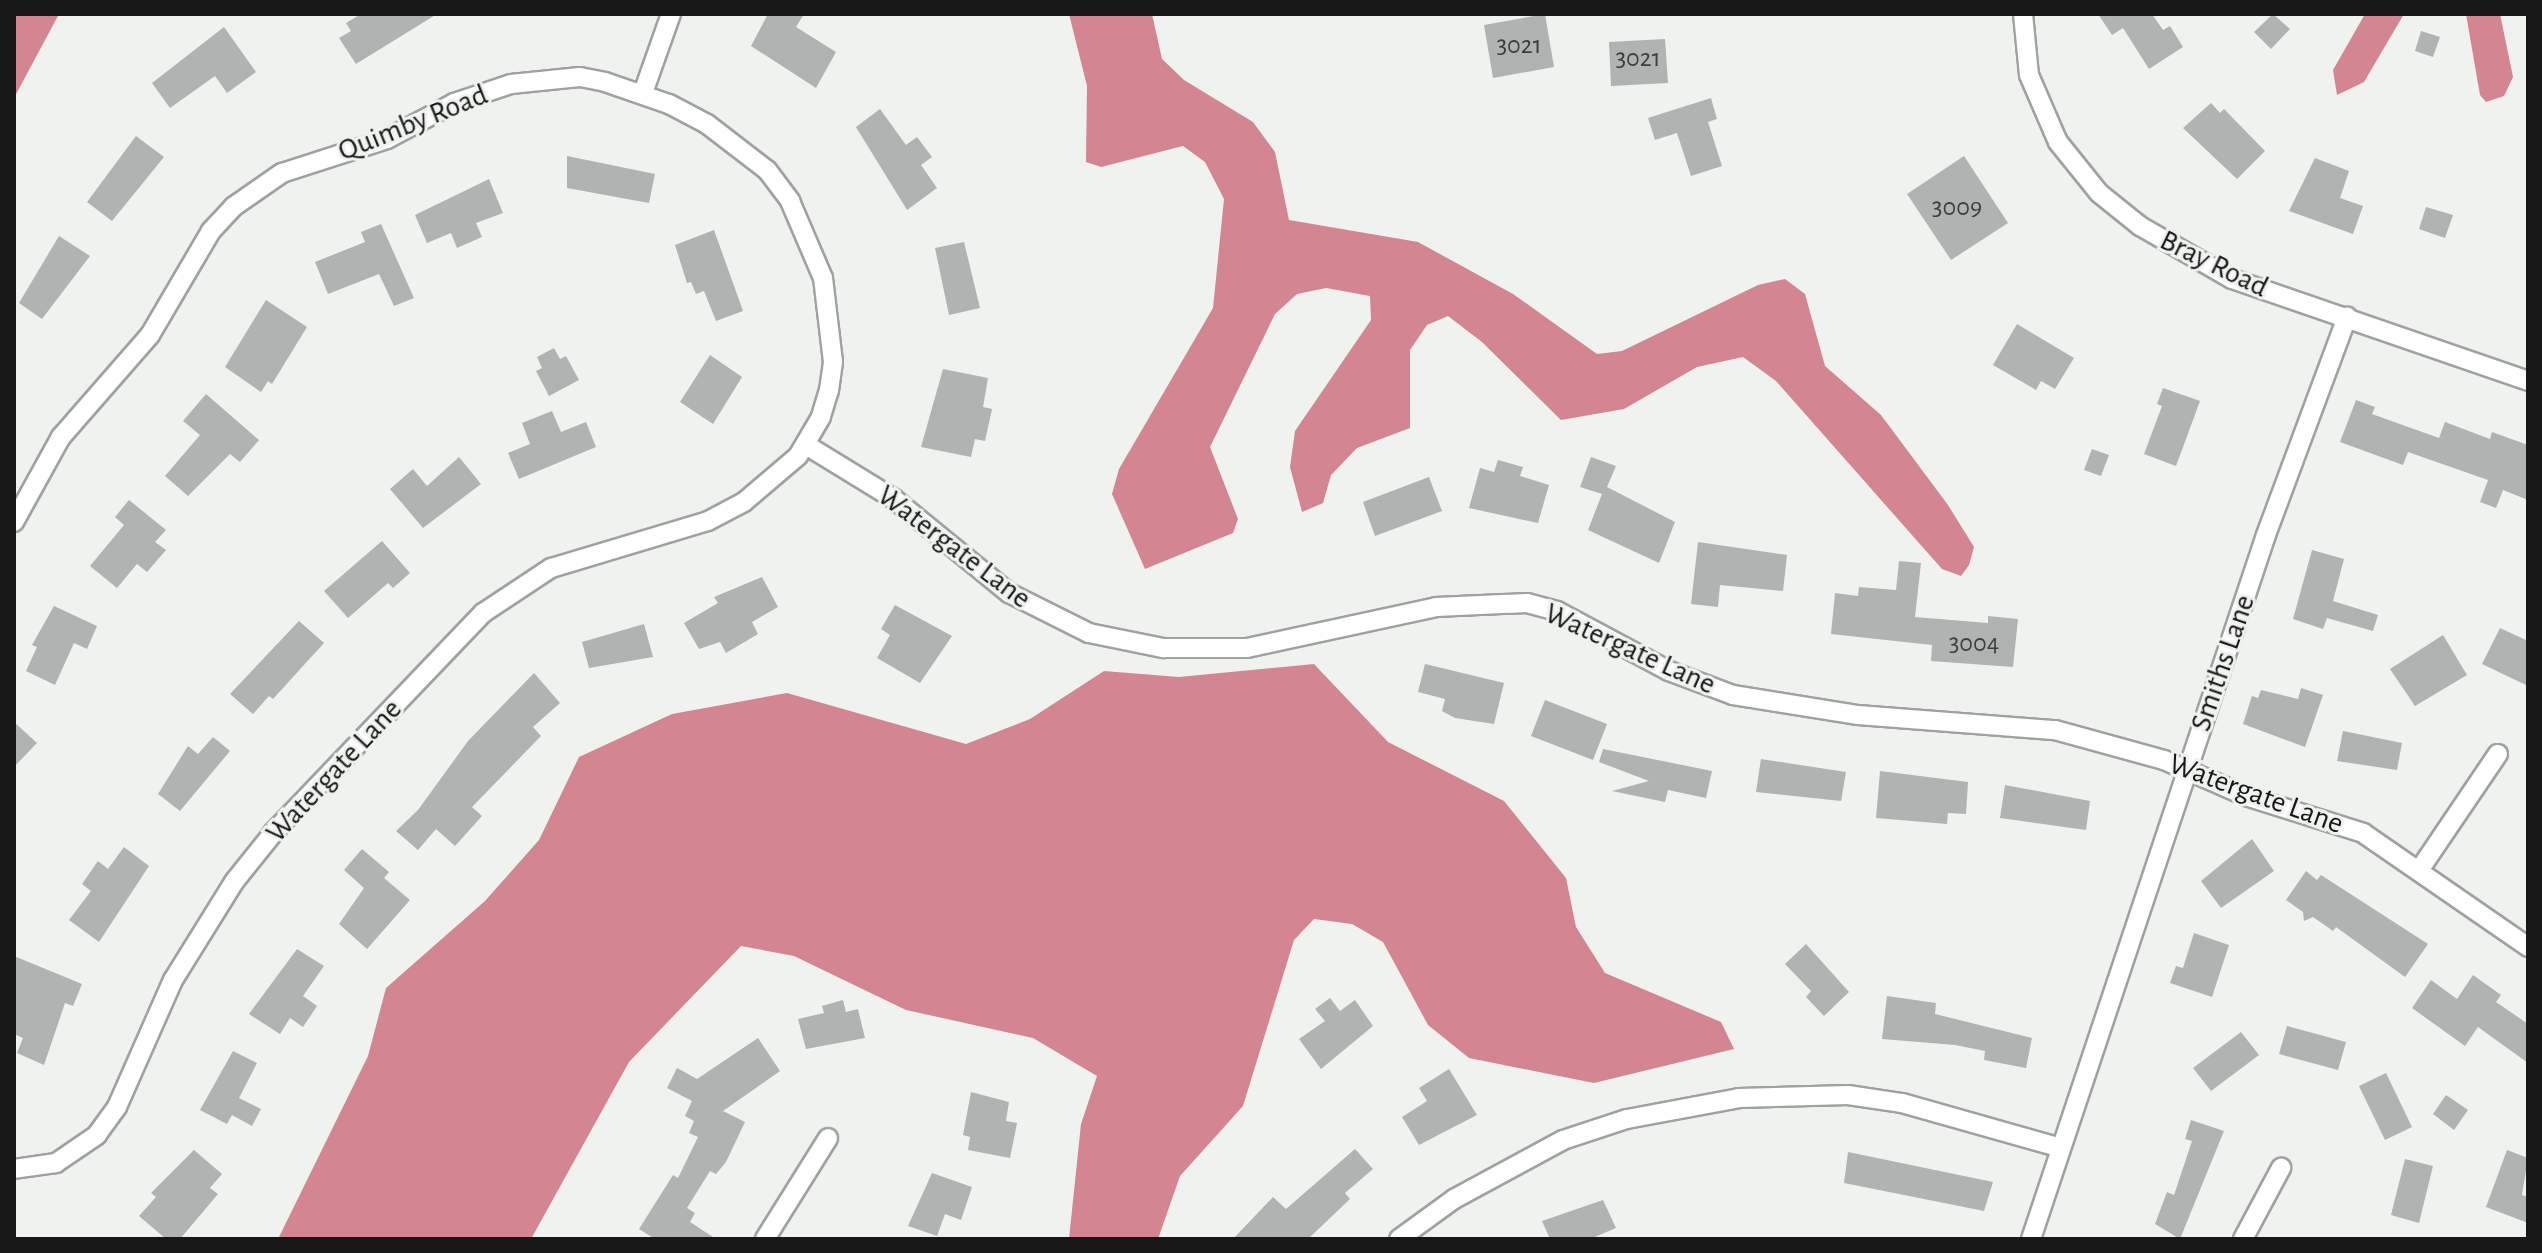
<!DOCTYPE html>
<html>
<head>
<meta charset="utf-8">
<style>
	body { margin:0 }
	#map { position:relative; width:2542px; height:1253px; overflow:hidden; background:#eff2ef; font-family:"Alegreya Sans",sans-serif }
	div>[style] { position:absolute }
	.water>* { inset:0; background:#d38592 }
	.building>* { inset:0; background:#b0b3b1 }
	.roads { filter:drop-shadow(2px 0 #9fa2a0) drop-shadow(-2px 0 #9fa2a0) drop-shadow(0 2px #9fa2a0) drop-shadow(0 -2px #9fa2a0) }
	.street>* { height:18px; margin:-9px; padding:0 9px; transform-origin:9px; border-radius:9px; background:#fff }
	span { translate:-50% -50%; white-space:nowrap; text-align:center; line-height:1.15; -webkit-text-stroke:6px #eff2ef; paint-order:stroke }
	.number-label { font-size:26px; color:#3c3e3d }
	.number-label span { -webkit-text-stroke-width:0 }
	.street-label { font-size:30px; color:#161716 }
	.frame { position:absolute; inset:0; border:16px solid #161716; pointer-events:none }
</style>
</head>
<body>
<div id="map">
	<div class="water">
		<i style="clip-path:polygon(14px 14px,59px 14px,14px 98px)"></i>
		<i style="clip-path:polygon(1069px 14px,1152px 14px,1162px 59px,1184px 80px,1253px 122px,1275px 152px,1289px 220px,1418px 242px,1513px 294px,1597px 354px,1622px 351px,1758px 285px,1785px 279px,1805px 294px,1825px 366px,1881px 415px,1948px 505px,1974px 547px,1969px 565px,1961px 576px,1942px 569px,1776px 381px,1743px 357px,1697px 367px,1624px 409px,1561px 420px,1482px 342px,1448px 316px,1427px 325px,1410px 350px,1410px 428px,1357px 448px,1331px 475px,1323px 503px,1302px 512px,1290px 467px,1295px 431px,1371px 320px,1370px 296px,1326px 288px,1297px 294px,1275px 314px,1210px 447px,1238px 519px,1233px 533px,1145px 569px,1112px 494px,1119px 469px,1213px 308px,1224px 199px,1205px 162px,1183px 146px,1101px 167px,1086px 162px,1087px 86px)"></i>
		<i style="clip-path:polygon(2365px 14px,2404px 14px,2364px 82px,2337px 95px,2333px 70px)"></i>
		<i style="clip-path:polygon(2466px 14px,2500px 14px,2513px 77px,2504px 96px,2486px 102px,2480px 95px)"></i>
		<i style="clip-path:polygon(1314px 664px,1388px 742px,1504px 801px,1566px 878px,1576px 927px,1605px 973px,1721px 1022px,1734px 1049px,1594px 1083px,1469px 1058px,1428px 1025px,1383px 942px,1352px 924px,1314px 919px,1294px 940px,1243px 1106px,1180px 1176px,1158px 1239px,1069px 1239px,1081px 1124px,1097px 1076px,1033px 1038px,906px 1010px,794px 956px,741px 946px,629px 1062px,531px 1239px,278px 1239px,368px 1056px,386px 988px,485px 901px,539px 840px,579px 757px,672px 714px,787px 693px,966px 744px,1030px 719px,1104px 671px,1179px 677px)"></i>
	</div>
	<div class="building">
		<i style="clip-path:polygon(361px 14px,437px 14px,356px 64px,339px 38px,351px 31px,346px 23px)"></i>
		<i style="clip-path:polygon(768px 14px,804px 14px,796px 27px,836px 52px,816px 88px,751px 46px)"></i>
		<i style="clip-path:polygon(1545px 14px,1554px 67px,1493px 78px,1484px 25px)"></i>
		<i style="clip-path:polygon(2098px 14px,2152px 14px,2163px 30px,2170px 26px,2183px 47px,2149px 69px,2123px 28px,2112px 35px)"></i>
		<i style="clip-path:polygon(2273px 14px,2290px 29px,2271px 49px,2254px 32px)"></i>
		<i style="clip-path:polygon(224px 27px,256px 72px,227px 93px,215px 76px,170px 108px,152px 83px)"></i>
		<i style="clip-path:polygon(2421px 31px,2440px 37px,2433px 57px,2415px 51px)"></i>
		<i style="clip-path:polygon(1665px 39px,1668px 83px,1611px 86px,1609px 42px)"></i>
		<i style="clip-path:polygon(1711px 98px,1717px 119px,1708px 122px,1722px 166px,1691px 176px,1677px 133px,1655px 140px,1648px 118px)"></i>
		<i style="clip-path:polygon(2211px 103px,2220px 113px,2224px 109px,2265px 151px,2237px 179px,2183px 128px)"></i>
		<i style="clip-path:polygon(880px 109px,906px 145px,917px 137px,932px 157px,921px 165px,937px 188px,907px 210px,856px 127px)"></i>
		<i style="clip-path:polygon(136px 136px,164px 157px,112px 221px,87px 202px)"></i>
		<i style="clip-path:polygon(567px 156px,655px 174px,649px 203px,567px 188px)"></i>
		<i style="clip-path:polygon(1964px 156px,2008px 223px,1951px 260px,1907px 194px)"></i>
		<i style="clip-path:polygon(2315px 158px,2349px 171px,2340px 198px,2363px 206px,2353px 234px,2289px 211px)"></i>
		<i style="clip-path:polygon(489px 179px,503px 213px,476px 223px,482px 237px,457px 248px,451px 233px,427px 243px,415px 215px)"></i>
		<i style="clip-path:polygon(2426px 207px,2453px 215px,2445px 238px,2419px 229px)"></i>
		<i style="clip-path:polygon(381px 224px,414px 298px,394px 306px,379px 274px,328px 294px,315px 262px,365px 242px,361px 232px)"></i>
		<i style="clip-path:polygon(714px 230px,743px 311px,716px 321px,704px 291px,696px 294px,691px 282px,687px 283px,675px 245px)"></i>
		<i style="clip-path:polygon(59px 236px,90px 256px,42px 319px,19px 303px)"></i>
		<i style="clip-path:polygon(964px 242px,980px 308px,949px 315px,935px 248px)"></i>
		<i style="clip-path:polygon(266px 300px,307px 327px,272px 384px,268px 381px,261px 392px,225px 367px)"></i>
		<i style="clip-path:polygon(2017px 324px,2074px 358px,2055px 389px,2041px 381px,2036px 390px,1993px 365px)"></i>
		<i style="clip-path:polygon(554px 348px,560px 359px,566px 356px,579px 380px,549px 396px,536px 371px,542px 368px,537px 357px)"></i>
		<i style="clip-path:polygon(710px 355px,742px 377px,713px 424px,680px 402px)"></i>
		<i style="clip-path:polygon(943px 369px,988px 378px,983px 407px,992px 409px,985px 441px,975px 439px,971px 457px,921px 447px)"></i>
		<i style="clip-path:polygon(2163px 388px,2200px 401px,2176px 466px,2144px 454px,2162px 406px,2157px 404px)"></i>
		<i style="clip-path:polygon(206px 394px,259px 440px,240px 462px,230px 454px,188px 496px,165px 476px,200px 435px,183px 421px)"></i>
		<i style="clip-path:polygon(2356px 400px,2375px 407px,2372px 414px,2439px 438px,2445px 422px,2490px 439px,2492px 432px,2528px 445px,2528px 500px,2503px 490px,2496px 508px,2480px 502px,2488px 480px,2408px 452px,2403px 465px,2340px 442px)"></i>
		<i style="clip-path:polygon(552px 411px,561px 432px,586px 422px,596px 447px,519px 479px,508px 453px,530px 444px,522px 423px)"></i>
		<i style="clip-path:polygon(2092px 449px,2109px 455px,2101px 476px,2084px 470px)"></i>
		<i style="clip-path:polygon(459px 457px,481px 484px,423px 528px,390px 489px,413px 469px,427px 486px)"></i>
		<i style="clip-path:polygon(1591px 457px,1616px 466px,1607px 487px,1675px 522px,1659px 563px,1588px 530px,1602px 494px,1580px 487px)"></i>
		<i style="clip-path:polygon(1498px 460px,1523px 467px,1520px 476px,1549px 485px,1538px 523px,1469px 508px,1480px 468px,1494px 472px)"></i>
		<i style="clip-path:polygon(1429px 477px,1442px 511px,1375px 536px,1363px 502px)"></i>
		<i style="clip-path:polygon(129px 500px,166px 530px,155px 542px,166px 550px,147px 572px,137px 564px,117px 588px,90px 566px,124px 525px,115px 517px)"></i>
		<i style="clip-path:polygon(382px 541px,410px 573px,393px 588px,388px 583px,348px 618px,324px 591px)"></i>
		<i style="clip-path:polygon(1698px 542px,1787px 555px,1783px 591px,1720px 585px,1718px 607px,1691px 604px)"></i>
		<i style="clip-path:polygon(2312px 550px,2344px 559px,2333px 601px,2378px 615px,2373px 631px,2327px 618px,2323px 629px,2293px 619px)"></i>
		<i style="clip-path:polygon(1899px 561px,1921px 563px,1915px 617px,1988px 623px,1988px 616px,2018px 619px,2013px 667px,1931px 661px,1932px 645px,1831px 634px,1835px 593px,1858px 596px,1859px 587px,1896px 590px)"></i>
		<i style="clip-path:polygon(762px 577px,778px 607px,752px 622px,758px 634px,726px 653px,720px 642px,699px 649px,684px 623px,718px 603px,714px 597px)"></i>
		<i style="clip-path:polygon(895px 605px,952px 636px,920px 683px,877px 658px,890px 635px,881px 629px)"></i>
		<i style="clip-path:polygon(54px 606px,97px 626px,87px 649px,74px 643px,55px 685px,26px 671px,37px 647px,32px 645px)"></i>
		<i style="clip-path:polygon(299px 621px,324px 643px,273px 699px,269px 696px,253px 714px,230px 694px)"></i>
		<i style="clip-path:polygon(644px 624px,653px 657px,589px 668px,582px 642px)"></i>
		<i style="clip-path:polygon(2500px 628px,2528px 641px,2528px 686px,2482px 664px)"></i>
		<i style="clip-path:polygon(2443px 635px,2467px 675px,2415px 706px,2390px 669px)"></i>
		<i style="clip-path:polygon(1425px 664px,1504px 683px,1494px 724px,1455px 718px,1442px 711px,1445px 699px,1418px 692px)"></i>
		<i style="clip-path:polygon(534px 673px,560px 703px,533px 727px,541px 736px,472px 807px,482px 816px,455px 846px,436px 829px,418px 850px,396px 831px,418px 810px,468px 741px)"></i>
		<i style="clip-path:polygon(2301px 688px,2323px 695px,2305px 747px,2243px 724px,2252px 696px,2258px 698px,2261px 690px,2298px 699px)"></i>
		<i style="clip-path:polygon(1545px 700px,1607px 724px,1593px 760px,1531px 736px)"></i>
		<i style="clip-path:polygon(14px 722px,37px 743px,14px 767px)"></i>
		<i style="clip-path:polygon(2343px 731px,2402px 743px,2397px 770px,2337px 761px)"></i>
		<i style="clip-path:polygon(213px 737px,230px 751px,180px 811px,158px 794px,188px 746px,198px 754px)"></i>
		<i style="clip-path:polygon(1603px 749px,1712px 771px,1706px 798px,1668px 790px,1665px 802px,1612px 791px,1649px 781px,1599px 762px)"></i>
		<i style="clip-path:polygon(1761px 759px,1846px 772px,1841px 801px,1756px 792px)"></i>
		<i style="clip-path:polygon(1880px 771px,1968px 782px,1966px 814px,1948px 813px,1947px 824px,1876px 818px)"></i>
		<i style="clip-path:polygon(2005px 785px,2090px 801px,2086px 830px,2000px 818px)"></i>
		<i style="clip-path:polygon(2252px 839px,2274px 871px,2221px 908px,2201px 881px)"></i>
		<i style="clip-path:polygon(124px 847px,149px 866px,99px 942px,69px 920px,91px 891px,82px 884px,98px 861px,108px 869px)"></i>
		<i style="clip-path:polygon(362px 849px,389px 872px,384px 878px,410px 900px,367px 949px,339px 924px,364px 888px,344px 870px)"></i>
		<i style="clip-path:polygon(2306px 871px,2317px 880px,2321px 875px,2428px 944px,2405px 977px,2336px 927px,2333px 931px,2313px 917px,2304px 921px,2303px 912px,2286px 900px)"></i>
		<i style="clip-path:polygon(2194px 933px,2229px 945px,2212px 997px,2170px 983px,2176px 966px,2183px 968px)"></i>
		<i style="clip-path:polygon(1806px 944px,1849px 992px,1824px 1016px,1806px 997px,1811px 991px,1785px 964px)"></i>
		<i style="clip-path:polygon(297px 949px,324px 966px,303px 996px,317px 1006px,303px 1027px,290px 1018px,280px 1034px,249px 1014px)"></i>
		<i style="clip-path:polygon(14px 956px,82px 984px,73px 1006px,65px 1003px,44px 1065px,17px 1053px,23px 1038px,14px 1034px)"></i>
		<i style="clip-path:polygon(2473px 975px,2501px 995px,2496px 1002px,2528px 1024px,2528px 1063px,2478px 1027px,2465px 1046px,2412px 1008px,2431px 980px,2457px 999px)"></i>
		<i style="clip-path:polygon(1887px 996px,1936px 1003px,1935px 1014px,2032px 1038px,2026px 1068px,1984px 1060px,1985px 1051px,1955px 1045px,1882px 1039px)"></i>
		<i style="clip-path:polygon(1330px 998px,1340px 1011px,1355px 1000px,1373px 1026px,1321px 1069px,1299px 1039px,1325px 1021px,1315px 1009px)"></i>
		<i style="clip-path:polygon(843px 1000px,846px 1012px,858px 1009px,865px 1038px,806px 1049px,798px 1019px,824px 1013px,822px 1006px)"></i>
		<i style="clip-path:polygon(2287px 1026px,2346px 1042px,2338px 1070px,2279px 1054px)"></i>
		<i style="clip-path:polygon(2241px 1032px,2259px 1055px,2211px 1091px,2193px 1068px)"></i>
		<i style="clip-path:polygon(758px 1038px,780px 1071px,723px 1111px,745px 1122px,726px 1162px,716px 1174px,710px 1171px,687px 1208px,695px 1213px,690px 1222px,716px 1239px,655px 1239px,639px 1229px,673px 1175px,678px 1178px,698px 1137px,689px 1133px,694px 1121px,685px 1116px,692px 1101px,667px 1088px,677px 1068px,697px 1079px)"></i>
		<i style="clip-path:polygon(233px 1051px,257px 1063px,239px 1098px,261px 1109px,252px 1126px,232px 1115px,227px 1124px,200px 1110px)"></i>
		<i style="clip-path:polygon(1449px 1069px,1477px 1115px,1419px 1145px,1402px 1117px,1427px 1101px,1419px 1088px)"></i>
		<i style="clip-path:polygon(2386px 1073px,2412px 1127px,2385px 1140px,2359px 1086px)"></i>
		<i style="clip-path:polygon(971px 1092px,1009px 1102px,1006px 1121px,1017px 1123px,1010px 1158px,968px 1150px,970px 1137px,963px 1135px)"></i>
		<i style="clip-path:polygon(2446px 1095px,2468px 1110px,2454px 1130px,2433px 1114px)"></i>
		<i style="clip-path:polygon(2191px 1120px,2224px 1131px,2180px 1239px,2155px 1224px,2167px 1192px,2174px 1195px,2192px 1141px,2185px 1139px)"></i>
		<i style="clip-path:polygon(1355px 1149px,1373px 1169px,1345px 1193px,1350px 1199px,1308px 1239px,1233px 1239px,1273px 1197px,1286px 1209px)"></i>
		<i style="clip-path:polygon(194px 1150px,222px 1174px,210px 1188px,218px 1194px,180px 1239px,166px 1239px,139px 1216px,156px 1197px,151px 1193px)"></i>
		<i style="clip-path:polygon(2507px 1150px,2528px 1158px,2522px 1195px,2528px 1197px,2528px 1223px,2486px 1207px)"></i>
		<i style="clip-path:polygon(1848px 1152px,1993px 1182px,1984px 1211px,1844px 1183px)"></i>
		<i style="clip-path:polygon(2405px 1159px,2433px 1166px,2419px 1223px,2391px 1215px)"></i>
		<i style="clip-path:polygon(932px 1173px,972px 1187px,961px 1220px,945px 1214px,937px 1236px,908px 1226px)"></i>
		<i style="clip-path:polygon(1603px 1200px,1616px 1228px,1590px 1239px,1550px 1239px,1542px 1221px)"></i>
	</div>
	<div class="roads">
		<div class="street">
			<i style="left:2023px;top:14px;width:61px;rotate:84.4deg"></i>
			<i style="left:2029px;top:75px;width:73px;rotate:66.6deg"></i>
			<i style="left:2058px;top:142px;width:65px;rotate:51.2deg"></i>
			<i style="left:2099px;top:193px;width:53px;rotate:38.8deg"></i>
			<i style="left:2140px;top:226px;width:106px;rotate:29.9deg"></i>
			<i style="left:2232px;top:279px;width:313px;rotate:19deg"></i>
			<i style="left:643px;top:93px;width:84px;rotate:-70.5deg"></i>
			<i style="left:806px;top:445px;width:103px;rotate:31.5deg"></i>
			<i style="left:894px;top:499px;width:149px;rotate:39.3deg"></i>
			<i style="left:1009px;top:593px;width:89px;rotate:26.6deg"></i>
			<i style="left:1089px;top:633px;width:76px;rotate:11.5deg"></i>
			<i style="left:1163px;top:648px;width:84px"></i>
			<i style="left:1247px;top:648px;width:193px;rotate:-12.2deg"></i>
			<i style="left:1436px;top:607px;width:91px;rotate:-2.5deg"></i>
			<i style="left:1527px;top:603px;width:31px;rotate:15deg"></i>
			<i style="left:1557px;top:611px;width:127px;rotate:28.2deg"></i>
			<i style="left:1669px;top:671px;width:68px;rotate:20.6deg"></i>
			<i style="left:1733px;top:695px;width:127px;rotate:9.1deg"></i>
			<i style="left:1858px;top:715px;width:198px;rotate:4.4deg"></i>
			<i style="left:2055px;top:730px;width:113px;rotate:15.4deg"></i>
			<i style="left:2164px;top:760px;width:90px;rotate:23.7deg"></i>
			<i style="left:2246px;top:796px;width:123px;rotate:17.5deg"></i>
			<i style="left:2363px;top:833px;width:201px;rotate:34.6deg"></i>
			<i style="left:14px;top:522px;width:97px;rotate:-61.1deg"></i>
			<i style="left:61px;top:437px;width:135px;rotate:-48.9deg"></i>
			<i style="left:150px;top:335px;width:121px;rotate:-59.6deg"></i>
			<i style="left:211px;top:231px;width:33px;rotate:-47deg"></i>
			<i style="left:233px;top:207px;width:60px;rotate:-34.8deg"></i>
			<i style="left:282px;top:173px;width:110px;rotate:-17.9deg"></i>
			<i style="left:387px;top:139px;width:76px;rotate:-28.2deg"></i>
			<i style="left:454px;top:103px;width:60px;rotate:-18.4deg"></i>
			<i style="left:511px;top:84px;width:69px;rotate:-5.8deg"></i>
			<i style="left:580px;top:77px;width:25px;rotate:11deg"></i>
			<i style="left:605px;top:82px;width:68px;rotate:19deg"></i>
			<i style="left:669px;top:104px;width:43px;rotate:27.8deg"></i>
			<i style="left:707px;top:124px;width:76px;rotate:37.5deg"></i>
			<i style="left:767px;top:170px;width:39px;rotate:53deg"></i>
			<i style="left:790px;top:201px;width:84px;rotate:66.8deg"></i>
			<i style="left:823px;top:278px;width:85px;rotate:83.2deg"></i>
			<i style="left:833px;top:362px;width:28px;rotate:98deg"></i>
			<i style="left:829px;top:390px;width:28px;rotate:107deg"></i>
			<i style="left:821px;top:417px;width:45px;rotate:120.5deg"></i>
			<i style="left:798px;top:456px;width:71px;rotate:139.6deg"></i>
			<i style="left:744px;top:502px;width:41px;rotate:152.2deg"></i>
			<i style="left:708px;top:521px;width:164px;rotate:163.3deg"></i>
			<i style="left:551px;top:568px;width:82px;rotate:146.5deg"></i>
			<i style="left:483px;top:613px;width:303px;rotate:133.7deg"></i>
			<i style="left:274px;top:832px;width:64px;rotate:128.7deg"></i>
			<i style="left:234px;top:882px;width:115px;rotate:121.9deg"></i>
			<i style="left:173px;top:980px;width:139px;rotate:113.8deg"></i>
			<i style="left:117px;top:1107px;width:34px;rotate:126deg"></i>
			<i style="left:97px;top:1135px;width:50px;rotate:145.7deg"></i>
			<i style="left:56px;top:1163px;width:42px;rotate:171.9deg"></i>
			<i style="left:2420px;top:869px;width:139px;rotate:-55.9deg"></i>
			<i style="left:765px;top:1239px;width:119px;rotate:-58deg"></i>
			<i style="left:1399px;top:1239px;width:68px;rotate:-36deg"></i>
			<i style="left:1454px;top:1199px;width:124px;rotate:-28.4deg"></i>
			<i style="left:1563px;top:1140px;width:67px;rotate:-18.2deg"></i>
			<i style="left:1627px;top:1119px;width:114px;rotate:-10.6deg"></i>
			<i style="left:1739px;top:1098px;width:109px;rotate:-1.6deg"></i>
			<i style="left:1848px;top:1095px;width:55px;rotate:8.4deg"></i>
			<i style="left:1902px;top:1103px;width:165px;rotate:15.8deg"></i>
			<i style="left:2031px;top:1239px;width:742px;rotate:-71.54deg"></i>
			<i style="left:2266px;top:535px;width:233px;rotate:-69.6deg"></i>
			<i style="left:2243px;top:1239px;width:81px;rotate:-61.8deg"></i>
		</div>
	</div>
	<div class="number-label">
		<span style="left:1519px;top:46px">3021</span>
		<span style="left:1638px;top:59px">3021</span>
		<span style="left:1957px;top:208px">3009</span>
		<span style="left:1974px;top:644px">3004</span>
	</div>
	<div class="street-label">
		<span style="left:413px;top:123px;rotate:-22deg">Quimby Road</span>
		<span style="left:2214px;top:264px;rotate:26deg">Bray Road</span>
		<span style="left:954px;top:547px;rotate:37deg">Watergate Lane</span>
		<span style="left:1630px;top:649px;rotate:24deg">Watergate Lane</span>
		<span style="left:2223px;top:663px;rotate:-71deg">Smiths Lane</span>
		<span style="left:334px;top:771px;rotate:-47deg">Watergate Lane</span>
		<span style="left:2256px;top:794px;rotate:20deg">Watergate Lane</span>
	</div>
	<div class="frame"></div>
</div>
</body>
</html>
